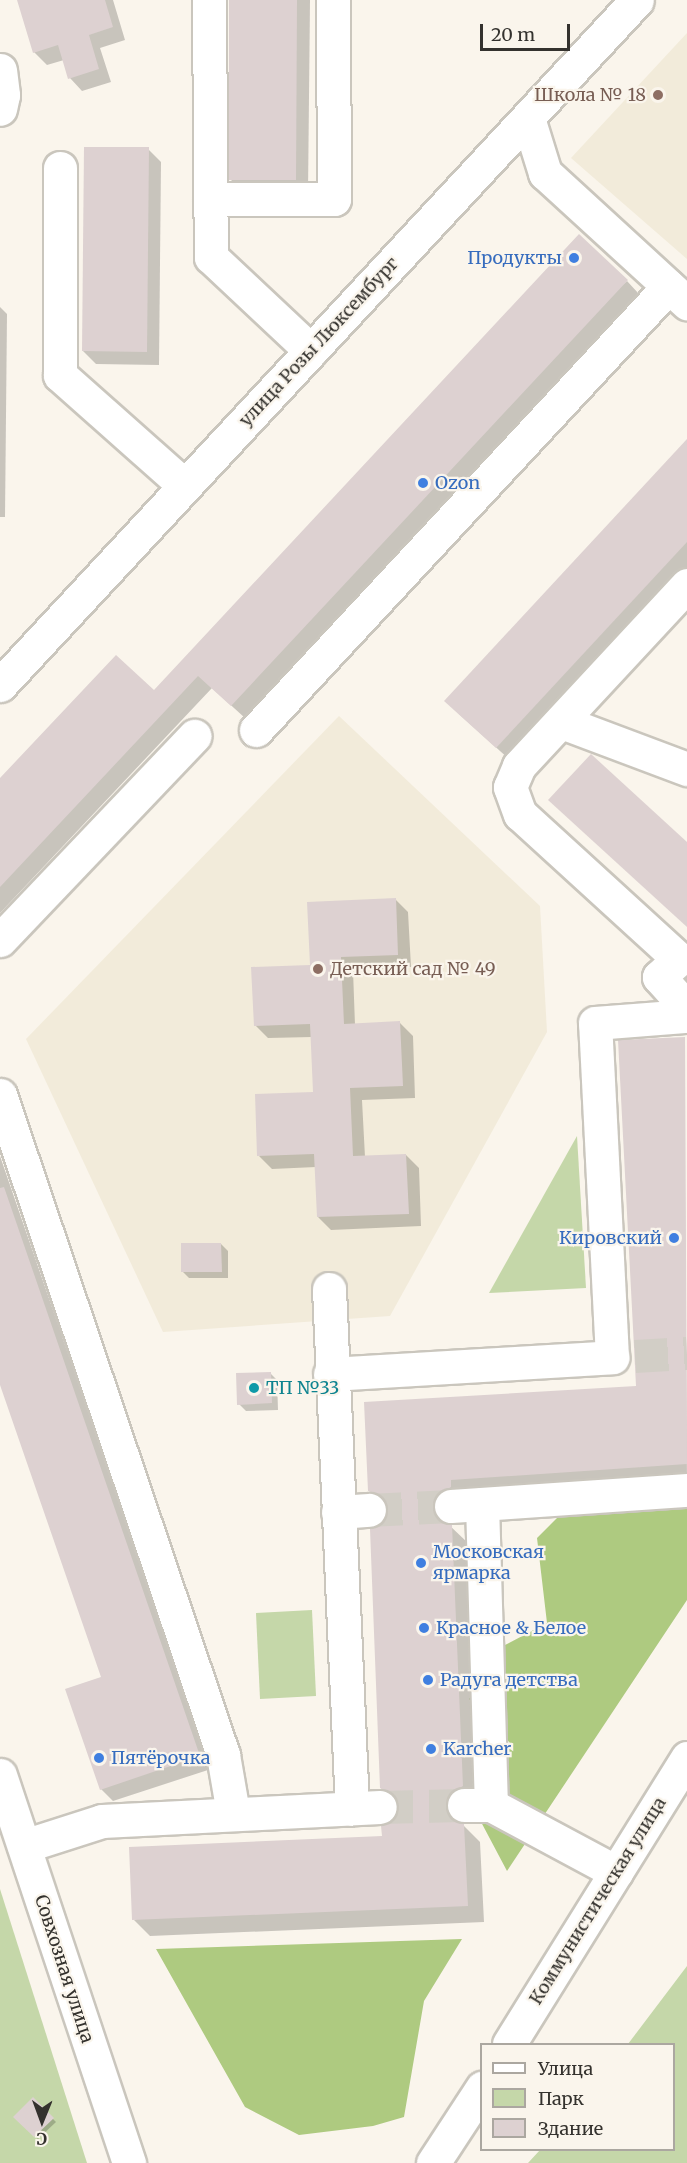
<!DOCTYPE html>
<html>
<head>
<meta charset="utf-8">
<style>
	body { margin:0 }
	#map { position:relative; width:687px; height:2163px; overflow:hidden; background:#faf5ec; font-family:Merriweather,serif }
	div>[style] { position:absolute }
	.built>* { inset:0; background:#f2ebda }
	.green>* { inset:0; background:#c5d7a9 }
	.forest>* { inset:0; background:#aeca80 }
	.shadow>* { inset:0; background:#0003 }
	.building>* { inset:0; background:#ddd1d1 }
	.minor-tunnel>* { height:33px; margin-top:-16.5px; transform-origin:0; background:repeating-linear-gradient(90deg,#d2cec6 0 33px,transparent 0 49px) }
	.roads { filter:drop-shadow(2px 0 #cac6bd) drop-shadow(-2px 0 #cac6bd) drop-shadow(0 2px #cac6bd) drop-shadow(0 -2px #cac6bd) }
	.minor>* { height:33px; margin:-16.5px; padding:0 16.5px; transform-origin:16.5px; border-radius:16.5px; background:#fff }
	.major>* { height:33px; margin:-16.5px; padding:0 16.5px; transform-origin:16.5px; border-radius:16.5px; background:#fff }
	.dots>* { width:16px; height:16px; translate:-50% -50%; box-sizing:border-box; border:3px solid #faf5ec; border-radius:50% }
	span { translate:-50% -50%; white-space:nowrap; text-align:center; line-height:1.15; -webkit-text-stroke:4.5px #faf5ec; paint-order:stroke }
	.education-label { font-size:18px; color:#785e54 }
	.right { translate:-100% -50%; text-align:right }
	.left { translate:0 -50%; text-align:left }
	.shop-label { font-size:18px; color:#366cbe }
	.street-label { font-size:18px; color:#34322e }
	.culture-label { font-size:18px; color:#0d838f }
	.legend { position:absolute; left:480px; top:2043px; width:195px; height:108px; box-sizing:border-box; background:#faf5ec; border:2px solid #aba7a0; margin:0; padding:8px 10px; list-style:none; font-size:18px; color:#34322e }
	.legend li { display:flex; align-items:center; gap:12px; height:30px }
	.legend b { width:30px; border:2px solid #aba7a0 }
	.north { position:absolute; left:12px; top:2091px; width:60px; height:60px; -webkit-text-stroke:4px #faf5ec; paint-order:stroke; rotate:181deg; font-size:16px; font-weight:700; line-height:24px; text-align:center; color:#34322e }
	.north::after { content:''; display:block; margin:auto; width:21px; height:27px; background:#34322e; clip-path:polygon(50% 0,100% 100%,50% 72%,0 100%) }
	.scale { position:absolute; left:480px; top:24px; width:90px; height:27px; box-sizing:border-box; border:3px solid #34322e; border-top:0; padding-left:8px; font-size:18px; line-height:21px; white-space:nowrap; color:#34322e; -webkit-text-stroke:4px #faf5ec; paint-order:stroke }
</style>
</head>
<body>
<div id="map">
	<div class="built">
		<i style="clip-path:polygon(687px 33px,687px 259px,571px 158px)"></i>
		<i style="clip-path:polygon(339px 716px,540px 906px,547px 1032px,390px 1316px,163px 1332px,26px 1039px)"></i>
	</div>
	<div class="green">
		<i style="clip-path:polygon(577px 1136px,586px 1288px,489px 1293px)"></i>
		<i style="clip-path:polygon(312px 1610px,316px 1696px,260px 1699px,256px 1613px)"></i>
		<i style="clip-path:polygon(0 1889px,87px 2163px,0 2163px)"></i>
		<i style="clip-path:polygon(687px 1966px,687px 2163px,528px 2163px,540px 2150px,674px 2150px,674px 2044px,628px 2044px)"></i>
	</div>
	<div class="forest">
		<i style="clip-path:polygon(687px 1498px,687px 1600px,507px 1871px,480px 1820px,484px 1770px,510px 1743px,469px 1699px,505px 1645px,547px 1623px,537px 1538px,566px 1509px)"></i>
		<i style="clip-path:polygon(462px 1939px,424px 2001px,404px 2117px,373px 2126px,299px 2135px,245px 2107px,156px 1949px)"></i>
	</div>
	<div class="shadow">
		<i style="clip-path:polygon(18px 0,113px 0,125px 40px,100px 48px,111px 82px,82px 91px,70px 78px,64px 60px,47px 65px,34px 52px)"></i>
		<i style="clip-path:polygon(231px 0,310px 0,308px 193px,244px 193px,231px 180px)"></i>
		<i style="clip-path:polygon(148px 149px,161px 162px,159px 365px,96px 364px,83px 351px)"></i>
		<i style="clip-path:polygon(627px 281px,639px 294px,245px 718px,212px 688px,0 913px,0 780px,154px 692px)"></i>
		<i style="clip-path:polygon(0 307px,7px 314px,5px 517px,0 517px)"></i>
		<i style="clip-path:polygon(687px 441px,687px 569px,510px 760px,459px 714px)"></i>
		<i style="clip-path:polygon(395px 899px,408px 912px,411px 967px,353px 970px,355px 1025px,400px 1023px,413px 1036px,415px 1098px,362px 1100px,365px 1157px,406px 1155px,419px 1168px,421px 1226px,331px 1230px,318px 1217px,316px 1167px,272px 1169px,259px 1156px,315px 1093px,312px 1037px,268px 1038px,255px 1025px,311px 966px)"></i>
		<i style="clip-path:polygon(684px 1038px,687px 1481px,456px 1507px,448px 1524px,468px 1543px,479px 1803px,464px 1811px,461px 1823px,480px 1842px,484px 1922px,150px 1936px,134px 1920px,383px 1837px,398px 1817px,398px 1804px,381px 1788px,381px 1526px,389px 1508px,370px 1491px,638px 1387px)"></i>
		<i style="clip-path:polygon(0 1156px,211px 1769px,113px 1801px,101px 1789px,103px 1678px,0 1381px)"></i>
		<i style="clip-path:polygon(221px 1244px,228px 1251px,228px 1278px,189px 1278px,182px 1271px)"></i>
		<i style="clip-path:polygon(270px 1373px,277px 1380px,278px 1410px,246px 1411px,239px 1404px)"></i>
		<i style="clip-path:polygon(33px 2099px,56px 2122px,38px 2139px,15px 2117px)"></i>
	</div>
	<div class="building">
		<i style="clip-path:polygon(17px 0,105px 0,113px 27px,89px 35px,99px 69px,68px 79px,58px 45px,33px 53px)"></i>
		<i style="clip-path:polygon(229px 0,297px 0,296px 180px,229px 180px)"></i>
		<i style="clip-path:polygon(84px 147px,149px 147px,147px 352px,82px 351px)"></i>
		<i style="clip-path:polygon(579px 234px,628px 280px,231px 706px,198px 676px,0 887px,0 778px,116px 655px,154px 690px)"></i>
		<i style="clip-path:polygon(687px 439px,687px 542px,496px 748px,444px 701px)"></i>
		<i style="clip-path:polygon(591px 754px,687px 842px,687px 927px,548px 800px)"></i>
		<i style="clip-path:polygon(396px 898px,398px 955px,341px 957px,344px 1024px,400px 1021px,403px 1086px,350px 1088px,353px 1156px,406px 1154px,409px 1214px,317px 1217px,314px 1154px,257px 1156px,255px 1094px,313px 1092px,310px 1024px,254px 1026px,251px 967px,310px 965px,307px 902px)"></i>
		<i style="clip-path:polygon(685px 1037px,687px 1464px,451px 1480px,451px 1487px,434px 1498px,436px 1517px,452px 1525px,463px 1786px,448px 1795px,445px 1806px,454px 1821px,464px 1824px,468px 1906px,132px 1920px,129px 1847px,382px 1836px,381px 1826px,396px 1816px,396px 1797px,380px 1788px,370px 1529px,380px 1525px,388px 1508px,378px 1494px,368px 1491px,364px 1402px,636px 1386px,618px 1040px)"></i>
		<i style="clip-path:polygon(4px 1187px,200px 1756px,100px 1790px,65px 1689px,101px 1677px,0 1385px,0 1188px)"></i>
		<i style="clip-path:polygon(181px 1243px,221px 1243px,222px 1272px,181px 1272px)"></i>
		<i style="clip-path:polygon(271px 1372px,272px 1403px,237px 1405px,236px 1373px)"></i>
		<i style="clip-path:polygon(33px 2097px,54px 2118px,34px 2137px,13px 2117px)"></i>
	</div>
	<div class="minor-tunnel">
		<i style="left:635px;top:1356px;width:52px;rotate:-3.3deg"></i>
		<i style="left:369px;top:1510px;width:82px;rotate:-2.8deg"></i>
		<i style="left:380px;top:1807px;width:84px;rotate:-1.4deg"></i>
	</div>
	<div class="roads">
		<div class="minor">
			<i style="left:209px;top:0;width:257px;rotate:89.6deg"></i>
			<i style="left:211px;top:257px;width:137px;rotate:43.2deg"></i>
			<i style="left:0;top:70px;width:25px;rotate:83deg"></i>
			<i style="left:3px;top:95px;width:14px;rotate:102deg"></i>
			<i style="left:528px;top:118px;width:58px;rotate:72.8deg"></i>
			<i style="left:545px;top:173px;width:193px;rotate:42.5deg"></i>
			<i style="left:60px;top:168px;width:207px;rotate:90deg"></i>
			<i style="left:60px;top:375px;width:167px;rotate:41.6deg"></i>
			<i style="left:210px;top:199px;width:124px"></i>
			<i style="left:334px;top:199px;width:199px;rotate:-90.3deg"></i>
			<i style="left:687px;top:585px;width:247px;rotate:132.9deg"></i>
			<i style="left:519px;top:766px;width:23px;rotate:113deg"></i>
			<i style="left:510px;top:787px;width:29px;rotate:70deg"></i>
			<i style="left:520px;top:814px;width:215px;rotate:42.4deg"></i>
			<i style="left:679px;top:959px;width:27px;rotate:138deg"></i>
			<i style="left:659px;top:977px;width:42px;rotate:47.9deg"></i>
			<i style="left:0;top:685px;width:935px;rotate:-47.08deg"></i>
			<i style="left:562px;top:722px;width:134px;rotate:20.6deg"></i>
			<i style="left:256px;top:730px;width:606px;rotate:-47.07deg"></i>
			<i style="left:0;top:940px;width:282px;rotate:-46.4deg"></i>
			<i style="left:0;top:1095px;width:697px;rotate:71.33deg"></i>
			<i style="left:223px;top:1755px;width:59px;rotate:80.2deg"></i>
			<i style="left:329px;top:1289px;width:520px;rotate:87.46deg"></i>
			<i style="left:330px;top:1374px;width:283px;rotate:-3.4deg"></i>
			<i style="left:612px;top:1357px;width:334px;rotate:-92.9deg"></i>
			<i style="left:595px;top:1023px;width:92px;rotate:-4.4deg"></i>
			<i style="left:482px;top:1504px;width:301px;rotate:88.3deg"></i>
			<i style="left:451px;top:1506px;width:237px;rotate:-3.9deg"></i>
			<i style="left:338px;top:1512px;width:31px;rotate:-4deg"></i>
			<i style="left:464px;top:1805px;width:27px"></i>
			<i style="left:491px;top:1805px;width:142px;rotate:28.2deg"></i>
			<i style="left:24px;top:1846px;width:82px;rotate:-17.8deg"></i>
			<i style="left:102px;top:1821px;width:278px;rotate:-2.9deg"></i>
			<i style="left:509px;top:2044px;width:337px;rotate:-58.1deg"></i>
			<i style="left:433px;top:2163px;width:90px;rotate:-56.8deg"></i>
		</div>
		<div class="major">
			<i style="left:0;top:1775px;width:409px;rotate:71.6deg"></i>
		</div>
	</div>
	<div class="dots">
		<i style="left:658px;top:95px;background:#8d6e63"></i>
		<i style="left:574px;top:258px;background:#3f7fe0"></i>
		<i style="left:423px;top:483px;background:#3f7fe0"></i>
		<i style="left:318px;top:969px;background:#8d6e63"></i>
		<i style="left:674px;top:1238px;background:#3f7fe0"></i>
		<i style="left:254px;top:1388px;background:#0f9aa8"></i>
		<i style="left:421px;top:1563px;background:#3f7fe0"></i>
		<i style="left:424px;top:1628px;background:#3f7fe0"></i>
		<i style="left:428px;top:1680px;background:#3f7fe0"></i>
		<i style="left:431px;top:1749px;background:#3f7fe0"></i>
		<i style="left:99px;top:1758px;background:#3f7fe0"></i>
	</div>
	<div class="education-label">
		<span class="right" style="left:646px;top:95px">Школа № 18</span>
		<span class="left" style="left:330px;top:969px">Детский сад № 49</span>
	</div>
	<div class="shop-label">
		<span class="right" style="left:562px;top:258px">Продукты</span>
		<span class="left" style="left:435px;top:483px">Ozon</span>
		<span class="right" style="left:662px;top:1238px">Кировский</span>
		<span class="left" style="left:433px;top:1563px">Московская<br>ярмарка</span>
		<span class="left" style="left:436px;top:1628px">Красное &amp; Белое</span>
		<span class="left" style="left:440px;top:1680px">Радуга детства</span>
		<span class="left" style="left:443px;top:1749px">Karcher</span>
		<span class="left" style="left:111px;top:1758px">Пятёрочка</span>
	</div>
	<div class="street-label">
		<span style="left:319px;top:342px;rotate:-47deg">улица Розы Люксембург</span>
		<span style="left:598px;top:1901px;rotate:-58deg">Коммунистическая улица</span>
		<span style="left:64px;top:1969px;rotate:72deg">Совхозная улица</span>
	</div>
	<div class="culture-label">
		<span class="left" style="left:266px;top:1388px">ТП №33</span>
	</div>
	<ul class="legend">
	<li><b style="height:8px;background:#fff"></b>Улица</li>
	<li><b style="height:16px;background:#c5d7a9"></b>Парк</li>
	<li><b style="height:16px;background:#ddd1d1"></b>Здание</li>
	</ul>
	<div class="north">С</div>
	<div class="scale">20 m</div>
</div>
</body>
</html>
